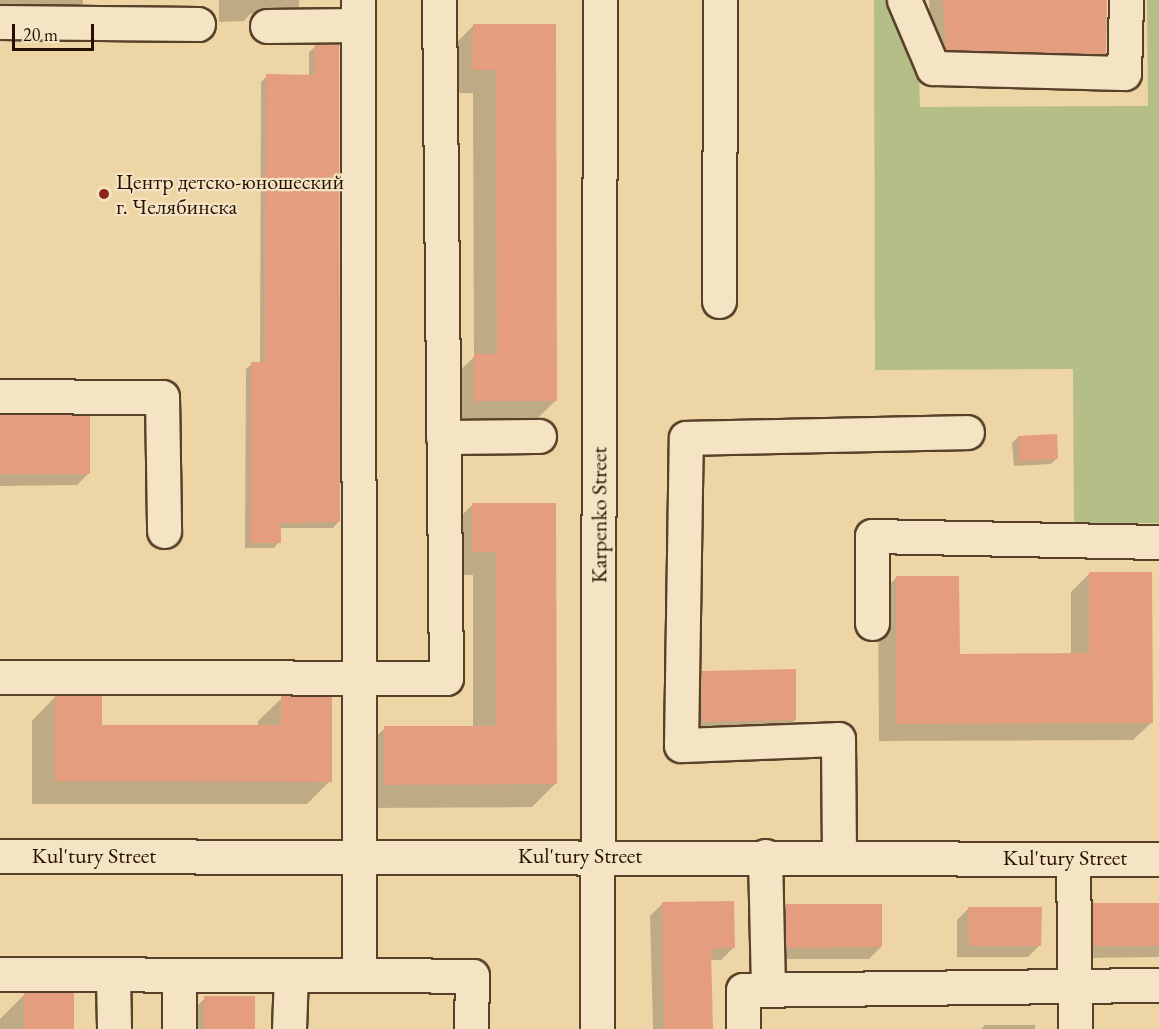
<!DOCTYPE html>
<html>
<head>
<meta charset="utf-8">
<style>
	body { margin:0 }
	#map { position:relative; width:1159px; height:1029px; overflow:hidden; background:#eed5a5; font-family:"EB Garamond",serif }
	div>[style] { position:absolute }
	.green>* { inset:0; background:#b6be88 }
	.shadow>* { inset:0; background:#0003 }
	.building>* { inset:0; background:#e49e7f }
	.roads { filter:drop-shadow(2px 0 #584129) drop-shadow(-2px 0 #584129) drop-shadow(0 2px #584129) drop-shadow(0 -2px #584129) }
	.minor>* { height:33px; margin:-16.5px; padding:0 16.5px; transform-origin:16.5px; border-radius:16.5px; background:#f4e4c4 }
	.dots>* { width:16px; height:16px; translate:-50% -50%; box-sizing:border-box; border:3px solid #f4e4c4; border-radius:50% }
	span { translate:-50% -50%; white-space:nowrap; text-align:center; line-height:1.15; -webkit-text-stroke:4.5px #f4e4c4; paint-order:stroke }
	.poi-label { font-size:22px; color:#261000 }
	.left { translate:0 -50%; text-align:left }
	.street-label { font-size:22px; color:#261000 }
	.scale { position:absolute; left:12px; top:24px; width:82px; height:27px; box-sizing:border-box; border:3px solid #261000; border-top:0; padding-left:8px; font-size:18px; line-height:21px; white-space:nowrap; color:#261000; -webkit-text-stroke:4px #f4e4c4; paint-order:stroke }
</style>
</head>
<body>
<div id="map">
	<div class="green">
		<i style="clip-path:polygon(874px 0,917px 0,920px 107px,1148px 106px,1147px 0,1159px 0,1159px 523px,1074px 523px,1073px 369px,875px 370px)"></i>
	</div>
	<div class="shadow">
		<i style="clip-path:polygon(0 0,83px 0,83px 3px,71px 15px,0 15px)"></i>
		<i style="clip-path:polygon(219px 0,299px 0,299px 6px,293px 12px,250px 14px,244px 21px,219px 22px)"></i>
		<i style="clip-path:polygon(929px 0,1106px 0,1104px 53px,1090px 67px,932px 63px)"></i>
		<i style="clip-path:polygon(555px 25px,555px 401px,532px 424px,451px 424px,451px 379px,474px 357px,473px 93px,450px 93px,450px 49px,473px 26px)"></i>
		<i style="clip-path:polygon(315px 47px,338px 522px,333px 528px,280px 528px,279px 542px,274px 548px,245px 548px,246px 369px,252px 364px,260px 364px,261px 82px,267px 76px,309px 76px,309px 52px)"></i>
		<i style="clip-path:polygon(0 416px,89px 473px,77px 485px,0 486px)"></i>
		<i style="clip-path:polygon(1018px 437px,1057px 458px,1051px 464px,1014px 466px,1012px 443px)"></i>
		<i style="clip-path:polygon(473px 504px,555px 504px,556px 783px,532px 807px,361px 808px,361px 751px,385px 728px,473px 727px,473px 575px,449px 575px,449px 528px)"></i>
		<i style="clip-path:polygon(1089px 574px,1152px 722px,1133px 740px,879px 741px,878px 596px,896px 578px,958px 655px,1071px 654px,1071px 592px)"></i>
		<i style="clip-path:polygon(702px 672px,795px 720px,777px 738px,684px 739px,684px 690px)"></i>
		<i style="clip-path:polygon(55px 697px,100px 726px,258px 727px,258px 721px,282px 698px,330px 781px,307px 804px,32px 804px,32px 721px)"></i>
		<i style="clip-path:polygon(663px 903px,733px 948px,721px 960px,710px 960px,711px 1029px,653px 1029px,650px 916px)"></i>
		<i style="clip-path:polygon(1159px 904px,1159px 957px,1081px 958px,1081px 917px,1093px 905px)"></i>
		<i style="clip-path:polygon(787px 906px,881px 947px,869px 959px,775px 959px,775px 918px)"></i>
		<i style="clip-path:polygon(969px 908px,1040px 945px,1028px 957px,957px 957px,957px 920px)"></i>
		<i style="clip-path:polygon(25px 994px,72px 1029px,0 1029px,0 1019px)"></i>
		<i style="clip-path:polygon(205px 998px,253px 1029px,174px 1029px)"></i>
		<i style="clip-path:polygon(985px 1025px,1035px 1025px,1035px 1029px,981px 1029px)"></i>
	</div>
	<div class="building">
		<i style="clip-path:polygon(943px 0,1107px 0,1106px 54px,946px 50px)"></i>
		<i style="clip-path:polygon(473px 24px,556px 24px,557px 401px,474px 401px,474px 354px,497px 354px,496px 70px,472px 70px)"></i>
		<i style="clip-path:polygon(339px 44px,340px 522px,281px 523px,281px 543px,250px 543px,251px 362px,265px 362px,266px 74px,314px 75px,315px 45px)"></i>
		<i style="clip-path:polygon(0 415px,90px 415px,90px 474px,0 474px)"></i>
		<i style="clip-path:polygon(1057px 434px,1058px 459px,1019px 461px,1018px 436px)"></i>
		<i style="clip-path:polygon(472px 503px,556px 503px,557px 784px,384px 785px,384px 726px,496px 726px,496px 552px,472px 552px)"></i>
		<i style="clip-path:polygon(1089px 572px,1152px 572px,1153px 723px,896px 724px,896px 576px,959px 576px,960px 654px,1089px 653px)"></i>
		<i style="clip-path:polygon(796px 669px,796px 720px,702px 722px,701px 671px)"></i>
		<i style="clip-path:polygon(55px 696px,102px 696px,102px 725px,281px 725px,281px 696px,332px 696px,332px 782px,55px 781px)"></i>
		<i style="clip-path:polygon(734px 901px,735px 948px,711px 949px,713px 1029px,664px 1029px,662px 902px)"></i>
		<i style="clip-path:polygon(1092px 903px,1159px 903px,1159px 946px,1093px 946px)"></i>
		<i style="clip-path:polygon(786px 904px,882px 904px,882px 947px,786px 948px)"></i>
		<i style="clip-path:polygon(968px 907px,1042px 907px,1041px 946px,969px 946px)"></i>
		<i style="clip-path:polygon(24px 993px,74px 993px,74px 1029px,24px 1029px)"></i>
		<i style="clip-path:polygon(204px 996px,255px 996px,255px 1029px,204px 1029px)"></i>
	</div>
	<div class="roads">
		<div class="minor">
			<i style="left:358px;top:0;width:975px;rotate:89.94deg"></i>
			<i style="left:904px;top:0;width:74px;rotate:66.9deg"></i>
			<i style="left:933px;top:68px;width:191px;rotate:1.5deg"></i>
			<i style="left:1124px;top:73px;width:73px;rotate:-88.4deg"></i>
			<i style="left:0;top:22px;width:198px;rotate:0.6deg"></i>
			<i style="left:267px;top:26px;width:91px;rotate:-0.6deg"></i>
			<i style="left:719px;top:301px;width:301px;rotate:-89.8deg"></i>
			<i style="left:0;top:396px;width:162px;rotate:0.4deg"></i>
			<i style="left:162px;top:397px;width:134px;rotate:89.1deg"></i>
			<i style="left:443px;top:437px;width:96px;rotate:-0.6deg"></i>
			<i style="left:872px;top:623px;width:87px;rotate:-90deg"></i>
			<i style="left:872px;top:536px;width:287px;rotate:1.2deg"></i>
			<i style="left:0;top:677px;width:446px;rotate:0.1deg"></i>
			<i style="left:446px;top:678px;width:678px;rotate:-90.59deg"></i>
			<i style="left:0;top:856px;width:1159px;rotate:0.15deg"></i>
			<i style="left:765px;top:856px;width:134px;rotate:88.7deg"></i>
			<i style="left:839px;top:856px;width:117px;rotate:-90.5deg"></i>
			<i style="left:838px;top:739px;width:157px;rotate:177.8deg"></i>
			<i style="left:681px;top:745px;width:307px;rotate:-89.1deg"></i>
			<i style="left:686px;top:438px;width:281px;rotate:-1.2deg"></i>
			<i style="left:1073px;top:859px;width:170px;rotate:89.3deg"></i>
			<i style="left:0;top:974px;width:472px;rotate:0.2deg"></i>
			<i style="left:472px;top:976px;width:53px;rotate:91.1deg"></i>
			<i style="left:113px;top:975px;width:54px;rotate:88.9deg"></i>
			<i style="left:179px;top:975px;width:54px;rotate:90deg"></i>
			<i style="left:289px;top:1029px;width:54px;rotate:-87.9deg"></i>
			<i style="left:597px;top:1029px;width:1029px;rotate:-89.83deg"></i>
			<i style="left:743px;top:1029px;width:39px;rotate:-90deg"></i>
			<i style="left:743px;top:990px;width:416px;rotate:-0.7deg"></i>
		</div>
	</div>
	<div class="dots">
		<i style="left:104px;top:194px;background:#8f2418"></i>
	</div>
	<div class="poi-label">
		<span class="left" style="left:116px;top:194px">Центр детско-юношеский<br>г. Челябинска</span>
	</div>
	<div class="street-label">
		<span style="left:599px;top:515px;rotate:-90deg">Karpenko Street</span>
		<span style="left:94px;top:856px">Kul'tury Street</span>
		<span style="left:580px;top:856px">Kul'tury Street</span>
		<span style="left:1065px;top:858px">Kul'tury Street</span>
	</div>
	<div class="scale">20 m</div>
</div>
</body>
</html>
